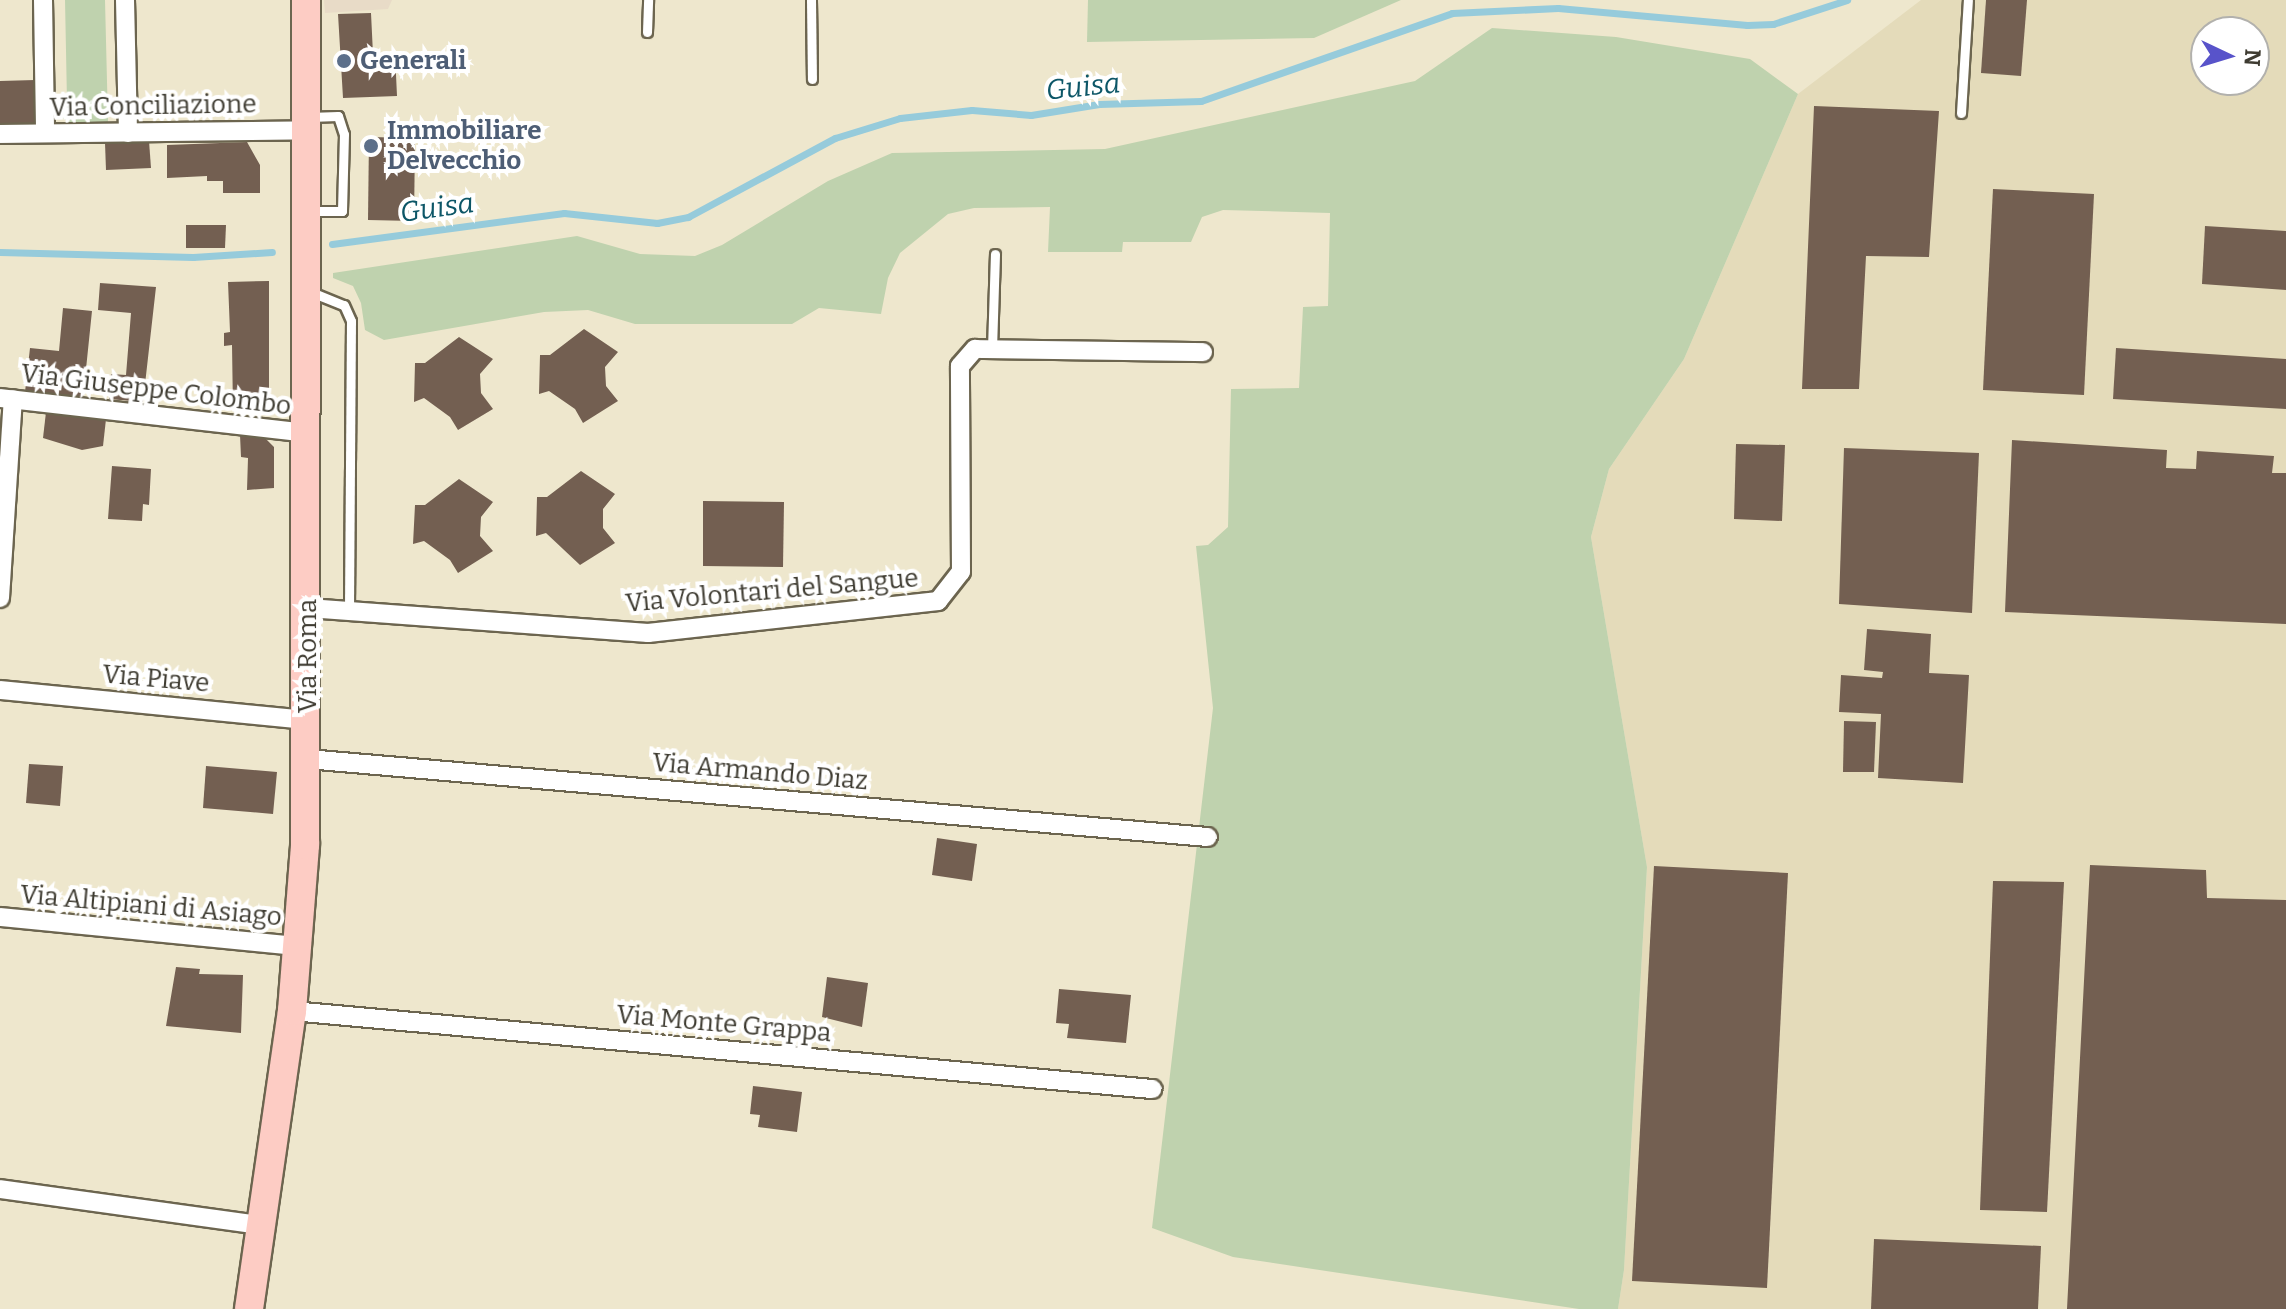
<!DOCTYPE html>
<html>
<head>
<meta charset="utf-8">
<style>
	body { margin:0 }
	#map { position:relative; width:2286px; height:1309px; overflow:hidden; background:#eee7cd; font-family:Bitter,serif }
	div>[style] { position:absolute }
	.commercial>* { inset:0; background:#e8dbc7 }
	.built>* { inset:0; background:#e4dbba }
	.green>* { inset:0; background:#bfd2ae }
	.stream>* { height:7px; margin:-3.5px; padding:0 3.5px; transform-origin:3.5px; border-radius:3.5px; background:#96cbdb }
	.building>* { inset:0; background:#735f51 }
	.roads { filter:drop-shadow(2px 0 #6c654f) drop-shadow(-2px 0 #6c654f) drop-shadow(0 2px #6c654f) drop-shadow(0 -2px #6c654f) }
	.lane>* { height:9px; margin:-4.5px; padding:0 4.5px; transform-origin:4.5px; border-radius:4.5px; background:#fff }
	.street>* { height:18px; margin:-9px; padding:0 9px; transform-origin:9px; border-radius:9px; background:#fff }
	.primary>* { height:28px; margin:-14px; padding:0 14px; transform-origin:14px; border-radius:14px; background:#fdccc4 }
	.dots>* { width:22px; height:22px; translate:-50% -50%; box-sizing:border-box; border:4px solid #fff; border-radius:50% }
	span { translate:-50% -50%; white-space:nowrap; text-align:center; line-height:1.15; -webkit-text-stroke:8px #fff; paint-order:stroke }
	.service-label { font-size:26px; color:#4e5e75; font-weight:700 }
	.left { translate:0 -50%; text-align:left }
	.street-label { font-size:26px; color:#3e3b31 }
	.water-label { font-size:28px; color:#0c5667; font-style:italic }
	.north { position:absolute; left:2190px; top:16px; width:80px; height:80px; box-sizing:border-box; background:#fff; border:2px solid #b2b1ad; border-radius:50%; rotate:94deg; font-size:22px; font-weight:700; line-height:32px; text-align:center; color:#3e3b31 }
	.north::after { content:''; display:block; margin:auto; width:28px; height:36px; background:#5853ca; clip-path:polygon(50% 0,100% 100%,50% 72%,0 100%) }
</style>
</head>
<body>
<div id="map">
	<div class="commercial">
		<i style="clip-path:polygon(324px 0,392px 0,388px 9px,325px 13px)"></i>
	</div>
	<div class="built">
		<i style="clip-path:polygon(evenodd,1921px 0,2286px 0,2286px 1309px,1618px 1309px,1624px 1270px,1647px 867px,1591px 537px,1609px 469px,1684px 359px,1798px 94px,1921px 0,2206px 32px,2254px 32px,2254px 80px,2206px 80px,2206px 32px)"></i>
	</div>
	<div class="green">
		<i style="clip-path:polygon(65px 0,105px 0,108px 122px,72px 123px,60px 117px,67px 102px)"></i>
		<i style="clip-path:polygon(1088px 0,1401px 0,1314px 38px,1087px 42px)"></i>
		<i style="clip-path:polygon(1492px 28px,1616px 37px,1750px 59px,1798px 94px,1684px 359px,1609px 469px,1591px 537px,1647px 867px,1624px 1270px,1618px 1309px,1579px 1309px,1233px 1257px,1152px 1228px,1213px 708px,1196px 546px,1208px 545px,1228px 527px,1231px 389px,1299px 388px,1303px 307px,1328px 306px,1330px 213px,1223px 210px,1202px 217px,1191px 242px,1123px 242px,1122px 252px,1048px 252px,1050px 207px,974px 208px,948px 214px,900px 253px,888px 278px,881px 314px,819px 308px,792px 324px,635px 324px,588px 310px,544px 312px,384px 340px,365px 330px,361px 303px,353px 286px,333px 278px,333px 273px,577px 236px,640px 254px,695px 256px,722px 245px,828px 181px,892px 153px,1105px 149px,1415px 81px)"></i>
	</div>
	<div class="stream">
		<i style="left:332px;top:244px;width:234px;rotate:-7.6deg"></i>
		<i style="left:564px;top:213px;width:94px;rotate:6.1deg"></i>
		<i style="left:657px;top:223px;width:32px;rotate:-11deg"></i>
		<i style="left:688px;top:217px;width:167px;rotate:-28.3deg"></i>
		<i style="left:835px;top:138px;width:68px;rotate:-17.1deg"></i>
		<i style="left:900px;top:118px;width:72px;rotate:-6.3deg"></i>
		<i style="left:972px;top:110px;width:59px;rotate:4.8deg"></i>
		<i style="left:1031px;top:115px;width:69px;rotate:-9.2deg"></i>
		<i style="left:1099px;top:104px;width:102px;rotate:-1.7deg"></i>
		<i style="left:1201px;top:101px;width:266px;rotate:-19.3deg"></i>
		<i style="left:1452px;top:13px;width:106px;rotate:-2.7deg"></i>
		<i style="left:1558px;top:8px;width:190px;rotate:5.1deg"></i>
		<i style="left:1747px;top:25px;width:26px;rotate:-2deg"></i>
		<i style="left:1773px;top:24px;width:78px;rotate:-18deg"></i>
		<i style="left:0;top:252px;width:193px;rotate:1.5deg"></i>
		<i style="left:193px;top:257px;width:79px;rotate:-3.6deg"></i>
	</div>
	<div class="building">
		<i style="clip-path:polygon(1986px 0,2027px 0,2021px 76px,1981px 73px)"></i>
		<i style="clip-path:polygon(371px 13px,373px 54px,395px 53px,397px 96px,343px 98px,338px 14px)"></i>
		<i style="clip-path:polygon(35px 80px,37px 125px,0 127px,0 81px)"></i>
		<i style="clip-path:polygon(1814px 106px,1939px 111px,1929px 257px,1866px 256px,1859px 389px,1802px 389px)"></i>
		<i style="clip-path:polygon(369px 137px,415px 138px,414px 221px,368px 220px)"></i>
		<i style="clip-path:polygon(149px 141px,151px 168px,106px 170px,105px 143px)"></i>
		<i style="clip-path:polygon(247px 142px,260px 165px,260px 193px,223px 193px,223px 181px,207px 181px,207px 176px,167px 178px,167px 145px)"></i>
		<i style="clip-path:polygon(1993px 189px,2094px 194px,2084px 395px,1983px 390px)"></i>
		<i style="clip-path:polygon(186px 225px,226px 225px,225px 248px,186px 248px)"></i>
		<i style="clip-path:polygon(2205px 226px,2286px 231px,2286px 290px,2202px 284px)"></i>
		<i style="clip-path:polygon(269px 281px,269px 408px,260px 415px,233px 411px,232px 345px,224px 346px,224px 333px,230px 332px,228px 282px)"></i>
		<i style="clip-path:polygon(100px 283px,156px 287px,143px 402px,109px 399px,111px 374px,126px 375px,131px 313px,98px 310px)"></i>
		<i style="clip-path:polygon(63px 308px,92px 311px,83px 398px,25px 392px,30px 348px,59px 351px)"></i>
		<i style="clip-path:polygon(584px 329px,618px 352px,605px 367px,606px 386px,618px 401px,583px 423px,575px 409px,549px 391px,539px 394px,540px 355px,550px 355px)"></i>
		<i style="clip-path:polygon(459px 337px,493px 359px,480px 374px,481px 393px,493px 409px,458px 430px,450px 417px,424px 398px,414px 402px,415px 363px,425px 363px)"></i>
		<i style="clip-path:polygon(2116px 348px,2286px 359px,2286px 409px,2113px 399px)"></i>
		<i style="clip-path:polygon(46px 412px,106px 419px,103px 446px,82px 450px,43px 438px)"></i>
		<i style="clip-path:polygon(240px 435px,264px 437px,274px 447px,274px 488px,247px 490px,248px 458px,241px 457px)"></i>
		<i style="clip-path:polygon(2012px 440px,2167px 450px,2166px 468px,2196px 469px,2197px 451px,2274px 456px,2272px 473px,2286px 473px,2286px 624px,2005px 612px)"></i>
		<i style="clip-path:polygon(1736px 444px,1785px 445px,1782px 521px,1734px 519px)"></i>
		<i style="clip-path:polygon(1844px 448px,1979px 453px,1972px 613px,1839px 604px)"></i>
		<i style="clip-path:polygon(112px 466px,151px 469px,149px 505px,143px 504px,142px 521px,108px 519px)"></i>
		<i style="clip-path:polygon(581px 471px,615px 494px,603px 509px,603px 528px,615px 543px,580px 565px,546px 533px,536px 536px,537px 497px,547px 497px)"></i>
		<i style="clip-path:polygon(459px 479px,493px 502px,481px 517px,480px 536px,493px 551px,458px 573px,450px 560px,424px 541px,413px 544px,415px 505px,425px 505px)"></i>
		<i style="clip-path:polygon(703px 501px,784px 502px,783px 567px,703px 566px)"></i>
		<i style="clip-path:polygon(1867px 629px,1931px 634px,1929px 673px,1969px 675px,1963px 783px,1878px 778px,1881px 714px,1839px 712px,1841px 675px,1882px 678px,1883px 672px,1864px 670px)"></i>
		<i style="clip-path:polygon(1844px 721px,1876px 722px,1874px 772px,1843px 772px)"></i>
		<i style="clip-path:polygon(29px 764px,63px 766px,60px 806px,26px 803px)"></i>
		<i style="clip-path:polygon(206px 766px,277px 772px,273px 814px,203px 808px)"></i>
		<i style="clip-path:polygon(937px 838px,977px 844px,972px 881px,932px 875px)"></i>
		<i style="clip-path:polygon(2090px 865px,2206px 870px,2207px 898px,2286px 900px,2286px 1309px,2067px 1309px)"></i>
		<i style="clip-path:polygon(1654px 866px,1788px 873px,1767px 1288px,1632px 1281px)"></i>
		<i style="clip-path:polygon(1993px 881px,2064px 882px,2047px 1212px,1980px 1210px)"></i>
		<i style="clip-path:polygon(176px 967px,200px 969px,199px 974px,243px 975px,241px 1033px,166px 1026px)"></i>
		<i style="clip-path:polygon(827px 977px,868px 983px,862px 1027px,822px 1017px)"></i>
		<i style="clip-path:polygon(1059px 989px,1131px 995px,1126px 1043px,1067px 1038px,1069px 1024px,1056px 1023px)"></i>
		<i style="clip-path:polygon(753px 1086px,802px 1092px,797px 1132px,758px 1127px,760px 1115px,750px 1114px)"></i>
		<i style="clip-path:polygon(1874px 1239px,2041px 1246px,2038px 1309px,1871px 1309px)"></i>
	</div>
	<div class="roads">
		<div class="lane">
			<i style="left:811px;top:0;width:79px;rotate:89.3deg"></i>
			<i style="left:647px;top:32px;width:32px;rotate:-88deg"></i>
			<i style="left:1961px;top:113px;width:113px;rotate:-86.5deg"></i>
			<i style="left:309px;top:117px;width:29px;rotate:-2deg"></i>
			<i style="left:338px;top:116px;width:19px;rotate:72deg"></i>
			<i style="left:344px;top:134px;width:77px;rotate:91.5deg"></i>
			<i style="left:342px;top:211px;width:33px;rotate:180deg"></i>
			<i style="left:311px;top:292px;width:35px;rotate:22deg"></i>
			<i style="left:344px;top:305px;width:17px;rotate:66deg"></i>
			<i style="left:351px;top:321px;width:288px;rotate:90.4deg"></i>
			<i style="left:992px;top:349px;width:95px;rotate:-88.2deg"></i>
		</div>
		<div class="street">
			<i style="left:43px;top:0;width:133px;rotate:89.1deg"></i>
			<i style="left:125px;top:0;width:133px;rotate:88.7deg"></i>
			<i style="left:0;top:134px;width:306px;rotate:-0.7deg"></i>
			<i style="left:0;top:398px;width:308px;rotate:6.5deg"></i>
			<i style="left:0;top:598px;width:199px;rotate:-86.3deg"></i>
			<i style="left:308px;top:608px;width:341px;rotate:4.2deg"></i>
			<i style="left:648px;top:633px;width:292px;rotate:-6.3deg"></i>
			<i style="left:938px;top:601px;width:37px;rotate:-52deg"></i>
			<i style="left:961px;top:572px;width:206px;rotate:-90.3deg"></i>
			<i style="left:960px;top:366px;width:23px;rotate:-49deg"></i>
			<i style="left:975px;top:349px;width:228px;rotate:0.8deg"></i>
			<i style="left:0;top:690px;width:309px;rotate:5.6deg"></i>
			<i style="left:307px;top:759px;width:904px;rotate:4.95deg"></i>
			<i style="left:0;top:917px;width:299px;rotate:5.6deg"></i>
			<i style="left:292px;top:1011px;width:864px;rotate:5.18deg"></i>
			<i style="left:0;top:1189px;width:263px;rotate:7.9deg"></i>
		</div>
		<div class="primary">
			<i style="left:249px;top:1309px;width:301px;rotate:-81.8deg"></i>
			<i style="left:292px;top:1011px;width:167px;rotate:-85.5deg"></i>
			<i style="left:305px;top:845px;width:845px;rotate:-89.93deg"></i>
		</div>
	</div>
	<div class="dots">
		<i style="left:344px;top:61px;background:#5c6f8a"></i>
		<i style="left:371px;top:146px;background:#5c6f8a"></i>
	</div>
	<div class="service-label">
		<span class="left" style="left:360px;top:61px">Generali</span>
		<span class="left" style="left:387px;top:146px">Immobiliare<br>Delvecchio</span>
	</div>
	<div class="street-label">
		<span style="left:153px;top:106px;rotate:-1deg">Via Conciliazione</span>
		<span style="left:156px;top:390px;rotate:7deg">Via Giuseppe Colombo</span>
		<span style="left:772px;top:591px;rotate:-5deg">Via Volontari del Sangue</span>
		<span style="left:308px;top:656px;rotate:-90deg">Via Roma</span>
		<span style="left:156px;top:679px;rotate:5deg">Via Piave</span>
		<span style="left:760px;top:772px;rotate:5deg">Via Armando Diaz</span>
		<span style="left:151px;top:906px;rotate:5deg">Via Altipiani di Asiago</span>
		<span style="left:724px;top:1024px;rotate:5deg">Via Monte Grappa</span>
	</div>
	<div class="water-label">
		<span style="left:1083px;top:87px;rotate:-6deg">Guisa</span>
		<span style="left:437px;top:208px;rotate:-8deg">Guisa</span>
	</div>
	<div class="north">N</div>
</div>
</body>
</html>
